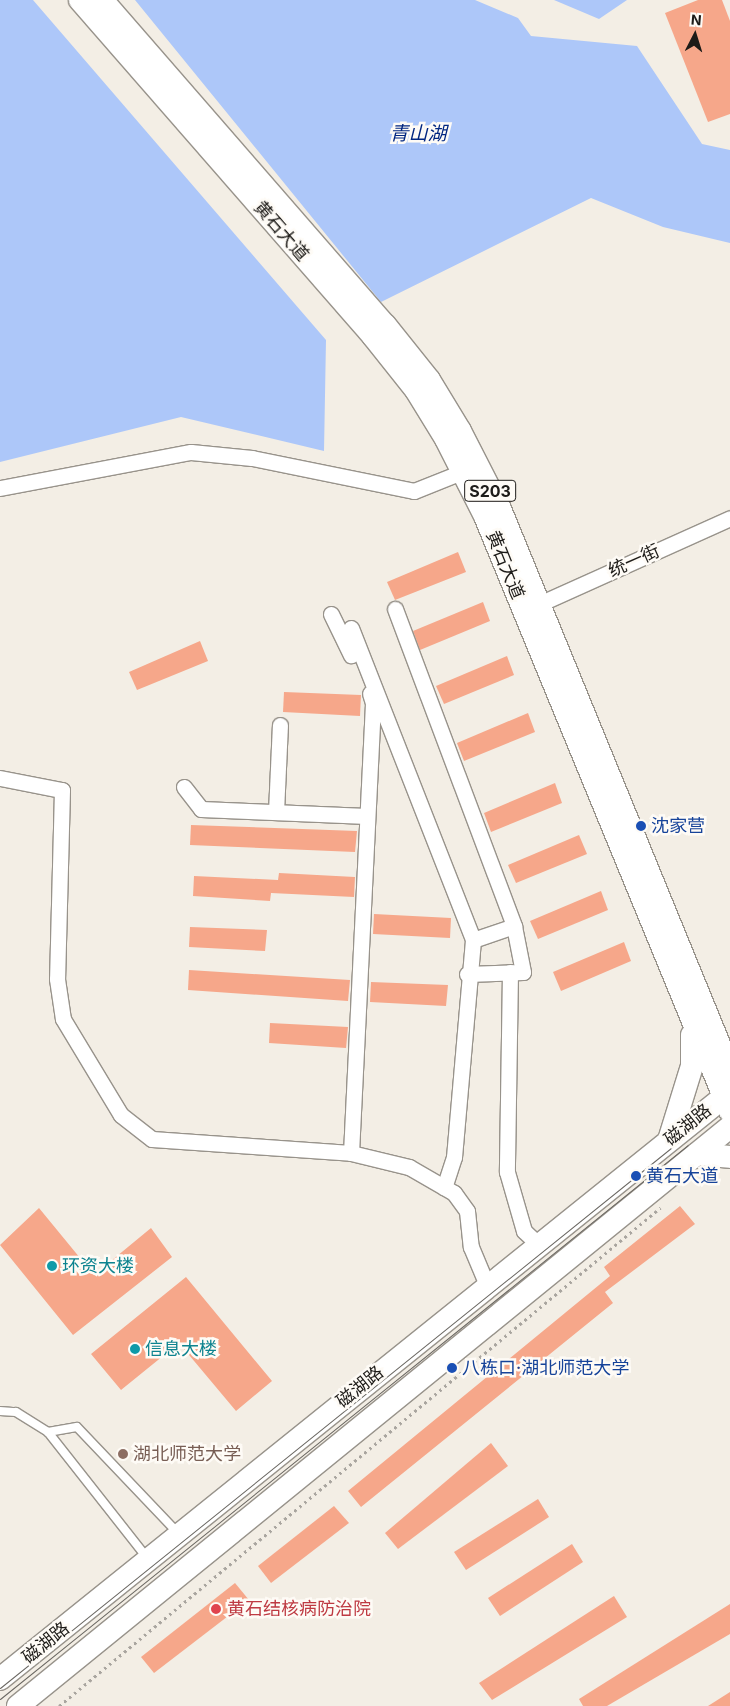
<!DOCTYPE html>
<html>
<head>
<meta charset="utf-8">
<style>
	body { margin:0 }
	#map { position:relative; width:730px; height:1706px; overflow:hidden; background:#f3eee5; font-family:Inter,"Noto Sans SC",sans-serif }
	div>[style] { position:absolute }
	.water>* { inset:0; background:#adc7f9 }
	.building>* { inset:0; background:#f6a78a }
	.path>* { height:2.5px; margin-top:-1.25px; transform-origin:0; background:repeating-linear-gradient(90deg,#a9a59f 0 2.5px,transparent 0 6.5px) }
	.roads { filter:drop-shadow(1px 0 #98938b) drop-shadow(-1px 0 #98938b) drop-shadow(0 1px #98938b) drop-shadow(0 -1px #98938b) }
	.service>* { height:8px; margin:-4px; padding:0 4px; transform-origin:4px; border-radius:4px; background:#fff }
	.minor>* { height:15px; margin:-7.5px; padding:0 7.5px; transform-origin:7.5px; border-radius:7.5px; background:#fff }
	.primary>* { height:22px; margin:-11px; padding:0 11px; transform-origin:11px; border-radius:11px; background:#fff }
	.tram>* { height:1px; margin:-0.5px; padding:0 0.5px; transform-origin:0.5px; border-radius:0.5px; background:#6a6762 }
	.dots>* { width:14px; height:14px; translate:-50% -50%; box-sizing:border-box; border:2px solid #fefbf6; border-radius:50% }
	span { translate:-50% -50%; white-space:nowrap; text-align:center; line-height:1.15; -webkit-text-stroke:5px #fefbf6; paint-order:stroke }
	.shield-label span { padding:1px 4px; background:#fefbf6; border:1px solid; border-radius:4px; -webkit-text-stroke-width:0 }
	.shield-label { font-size:16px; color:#1d1b18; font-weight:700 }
	.street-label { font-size:18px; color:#1d1b18 }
	.transit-label { font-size:18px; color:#164399 }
	.left { translate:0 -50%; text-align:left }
	.culture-label { font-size:18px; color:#0d838f }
	.education-label { font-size:18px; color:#785e54 }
	.health-label { font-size:18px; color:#be3a42 }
	.water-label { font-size:19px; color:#012681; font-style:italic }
	.north { position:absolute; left:670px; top:10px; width:50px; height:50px; -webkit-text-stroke:4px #fefbf6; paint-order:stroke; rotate:5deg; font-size:14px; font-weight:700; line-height:20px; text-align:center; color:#1d1b18 }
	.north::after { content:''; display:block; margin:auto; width:18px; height:22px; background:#1d1b18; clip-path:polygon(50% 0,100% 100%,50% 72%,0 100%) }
</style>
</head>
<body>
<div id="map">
	<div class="water">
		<i style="clip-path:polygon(0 0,33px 0,326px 340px,324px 451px,181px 417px,0 462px)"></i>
		<i style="clip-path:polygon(135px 0,475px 0,518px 18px,531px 36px,637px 46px,702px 144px,730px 150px,730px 243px,663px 227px,591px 198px,381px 302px)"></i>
		<i style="clip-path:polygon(554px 0,627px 0,599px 19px)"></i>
	</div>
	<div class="building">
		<i style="clip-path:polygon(698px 0,722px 0,730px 21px,730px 114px,708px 122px,665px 13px)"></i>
		<i style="clip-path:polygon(458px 552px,466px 572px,395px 600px,387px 582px)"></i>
		<i style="clip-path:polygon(483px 602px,490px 621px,420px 650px,413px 631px)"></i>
		<i style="clip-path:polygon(200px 641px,208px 661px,137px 690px,129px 672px)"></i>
		<i style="clip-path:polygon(507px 656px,514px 675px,444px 704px,436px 686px)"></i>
		<i style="clip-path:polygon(284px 692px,361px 695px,360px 716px,283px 712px)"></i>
		<i style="clip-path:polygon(528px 713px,535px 732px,464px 761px,457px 743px)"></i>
		<i style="clip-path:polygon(555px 783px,562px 803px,491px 832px,484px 813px)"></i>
		<i style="clip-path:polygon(191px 825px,357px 831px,355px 852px,190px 845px)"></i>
		<i style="clip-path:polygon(579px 835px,587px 854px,516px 883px,508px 865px)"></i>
		<i style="clip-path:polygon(279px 873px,355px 877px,354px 897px,271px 893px,270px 901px,193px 896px,194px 876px,278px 880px)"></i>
		<i style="clip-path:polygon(601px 891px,608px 910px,538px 939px,530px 921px)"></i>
		<i style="clip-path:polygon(374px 914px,451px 918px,450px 938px,373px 934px)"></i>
		<i style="clip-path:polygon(190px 927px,267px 930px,265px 951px,189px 947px)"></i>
		<i style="clip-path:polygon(624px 942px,631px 961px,561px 991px,553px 972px)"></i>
		<i style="clip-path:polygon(189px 970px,350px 980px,348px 1001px,188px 990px)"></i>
		<i style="clip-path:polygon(371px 982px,448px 985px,446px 1006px,370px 1002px)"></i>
		<i style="clip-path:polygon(270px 1023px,348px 1027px,346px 1048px,269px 1043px)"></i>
		<i style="clip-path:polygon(680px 1206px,695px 1224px,605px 1292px,613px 1303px,361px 1507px,348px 1491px,610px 1276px,604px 1267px)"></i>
		<i style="clip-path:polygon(39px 1208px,94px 1275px,151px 1228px,172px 1257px,73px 1335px,0 1245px)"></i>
		<i style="clip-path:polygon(186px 1277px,272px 1381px,236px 1411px,179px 1343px,121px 1390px,91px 1354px)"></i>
		<i style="clip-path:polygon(491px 1443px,508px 1466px,398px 1549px,385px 1533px)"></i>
		<i style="clip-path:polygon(538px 1499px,549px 1517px,466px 1570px,454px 1552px)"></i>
		<i style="clip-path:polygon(334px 1506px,349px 1523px,271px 1583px,258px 1566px)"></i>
		<i style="clip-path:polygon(572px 1544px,583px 1562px,500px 1616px,488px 1598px)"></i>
		<i style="clip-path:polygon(235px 1583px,249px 1600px,154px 1673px,141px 1657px)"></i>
		<i style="clip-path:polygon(614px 1596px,627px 1617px,492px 1700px,479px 1683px)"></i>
		<i style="clip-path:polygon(730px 1604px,730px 1634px,607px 1706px,583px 1706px,579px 1699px)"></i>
		<i style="clip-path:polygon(730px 1692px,730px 1706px,708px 1706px)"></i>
	</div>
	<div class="path">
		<i style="left:59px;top:1706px;width:781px;rotate:-39.65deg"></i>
	</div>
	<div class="roads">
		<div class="service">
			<i style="left:0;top:1411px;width:16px;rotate:4deg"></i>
			<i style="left:16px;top:1412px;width:38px;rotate:32deg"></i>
			<i style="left:48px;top:1432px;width:162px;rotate:51.8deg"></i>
			<i style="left:48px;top:1432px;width:29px;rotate:-10deg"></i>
			<i style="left:77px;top:1427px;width:146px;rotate:46.4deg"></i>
		</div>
		<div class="minor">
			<i style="left:0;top:488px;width:194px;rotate:-10.7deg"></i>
			<i style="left:191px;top:452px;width:61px;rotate:5.6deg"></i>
			<i style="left:252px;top:458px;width:165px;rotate:11.5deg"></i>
			<i style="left:414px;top:491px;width:59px;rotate:-21.8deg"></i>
			<i style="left:539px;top:604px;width:209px;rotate:-24.2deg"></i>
			<i style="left:395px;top:609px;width:339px;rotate:69.4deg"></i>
			<i style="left:331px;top:614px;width:46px;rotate:64deg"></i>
			<i style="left:351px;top:628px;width:335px;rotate:68.6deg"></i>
			<i style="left:473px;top:940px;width:218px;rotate:95deg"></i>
			<i style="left:454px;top:1157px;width:32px;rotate:108deg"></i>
			<i style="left:0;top:778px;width:63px;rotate:11deg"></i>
			<i style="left:62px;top:790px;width:189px;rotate:91.5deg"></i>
			<i style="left:57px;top:979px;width:40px;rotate:81.5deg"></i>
			<i style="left:63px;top:1019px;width:112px;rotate:58.9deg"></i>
			<i style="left:121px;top:1115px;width:39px;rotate:38deg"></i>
			<i style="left:152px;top:1139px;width:199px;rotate:4deg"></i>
			<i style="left:351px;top:1153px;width:60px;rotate:13.6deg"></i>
			<i style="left:409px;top:1167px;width:52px;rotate:30deg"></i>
			<i style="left:454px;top:1193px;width:22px;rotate:54deg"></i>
			<i style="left:467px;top:1211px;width:36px;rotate:84deg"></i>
			<i style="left:471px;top:1247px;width:41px;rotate:67.2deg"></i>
			<i style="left:184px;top:787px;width:28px;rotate:52deg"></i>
			<i style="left:201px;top:809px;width:166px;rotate:2.4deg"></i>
			<i style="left:276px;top:812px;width:87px;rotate:-87.4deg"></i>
			<i style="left:510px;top:972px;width:200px;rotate:90.9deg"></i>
			<i style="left:507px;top:1172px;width:61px;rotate:73.9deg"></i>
			<i style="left:524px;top:1231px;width:19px;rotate:43deg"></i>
			<i style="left:467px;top:974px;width:56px;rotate:-2deg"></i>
			<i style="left:523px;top:972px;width:47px;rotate:-101.1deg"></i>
			<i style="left:514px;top:926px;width:43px;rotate:161.1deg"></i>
			<i style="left:351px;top:1153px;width:451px;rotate:-87.2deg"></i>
			<i style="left:373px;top:703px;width:10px;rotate:-107deg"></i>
		</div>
		<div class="primary">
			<i style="left:80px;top:0;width:446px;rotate:48.9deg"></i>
			<i style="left:373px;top:336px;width:69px;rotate:51.5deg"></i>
			<i style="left:416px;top:390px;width:57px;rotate:58.5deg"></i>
			<i style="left:446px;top:439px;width:86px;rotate:63.1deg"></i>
			<i style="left:485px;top:516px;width:643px;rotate:67.62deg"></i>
			<i style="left:102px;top:0;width:431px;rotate:49deg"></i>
			<i style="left:385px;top:325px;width:70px;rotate:51.3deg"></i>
			<i style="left:429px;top:380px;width:60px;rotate:58.7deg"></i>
			<i style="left:460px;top:431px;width:88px;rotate:62.9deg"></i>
			<i style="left:500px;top:509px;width:607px;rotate:67.74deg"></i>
			<i style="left:670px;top:1137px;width:74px;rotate:-72.8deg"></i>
			<i style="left:692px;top:1066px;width:31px;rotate:-90deg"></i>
			<i style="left:697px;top:1154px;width:33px;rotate:5deg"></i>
			<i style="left:0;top:1679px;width:937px;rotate:-38.8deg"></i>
			<i style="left:18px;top:1706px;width:918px;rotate:-39.12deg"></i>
		</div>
	</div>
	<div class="tram">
		<i style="left:0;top:1688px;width:876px;rotate:-38.83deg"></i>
		<i style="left:0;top:1699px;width:883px;rotate:-38.84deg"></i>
	</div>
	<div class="dots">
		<i style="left:641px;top:826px;background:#1a4fb4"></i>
		<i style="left:636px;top:1176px;background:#1a4fb4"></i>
		<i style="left:52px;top:1266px;background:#0f9aa8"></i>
		<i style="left:135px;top:1349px;background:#0f9aa8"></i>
		<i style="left:452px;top:1368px;background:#1a4fb4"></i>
		<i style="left:123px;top:1454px;background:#8d6e63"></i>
		<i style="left:216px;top:1609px;background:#e0444e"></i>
	</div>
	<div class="shield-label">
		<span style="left:490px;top:491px">S203</span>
	</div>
	<div class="street-label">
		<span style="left:281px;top:231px;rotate:49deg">黄石大道</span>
		<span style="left:634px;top:561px;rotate:-24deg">统一街</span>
		<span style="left:505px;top:565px;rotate:68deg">黄石大道</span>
		<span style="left:688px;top:1125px;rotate:-39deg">磁湖路</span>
		<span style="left:360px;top:1387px;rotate:-39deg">磁湖路</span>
		<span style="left:46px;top:1643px;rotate:-39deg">磁湖路</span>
	</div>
	<div class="transit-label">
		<span class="left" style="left:651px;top:826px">沈家营</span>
		<span class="left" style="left:646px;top:1176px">黄石大道</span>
		<span class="left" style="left:462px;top:1368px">八栋口·湖北师范大学</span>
	</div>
	<div class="culture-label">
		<span class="left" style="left:62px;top:1266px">环资大楼</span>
		<span class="left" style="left:145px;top:1349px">信息大楼</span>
	</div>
	<div class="education-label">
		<span class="left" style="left:133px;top:1454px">湖北师范大学</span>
	</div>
	<div class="health-label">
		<span class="left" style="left:227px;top:1609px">黄石结核病防治院</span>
	</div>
	<div class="water-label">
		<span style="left:418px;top:134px">青山湖</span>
	</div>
	<div class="north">N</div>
</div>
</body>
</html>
